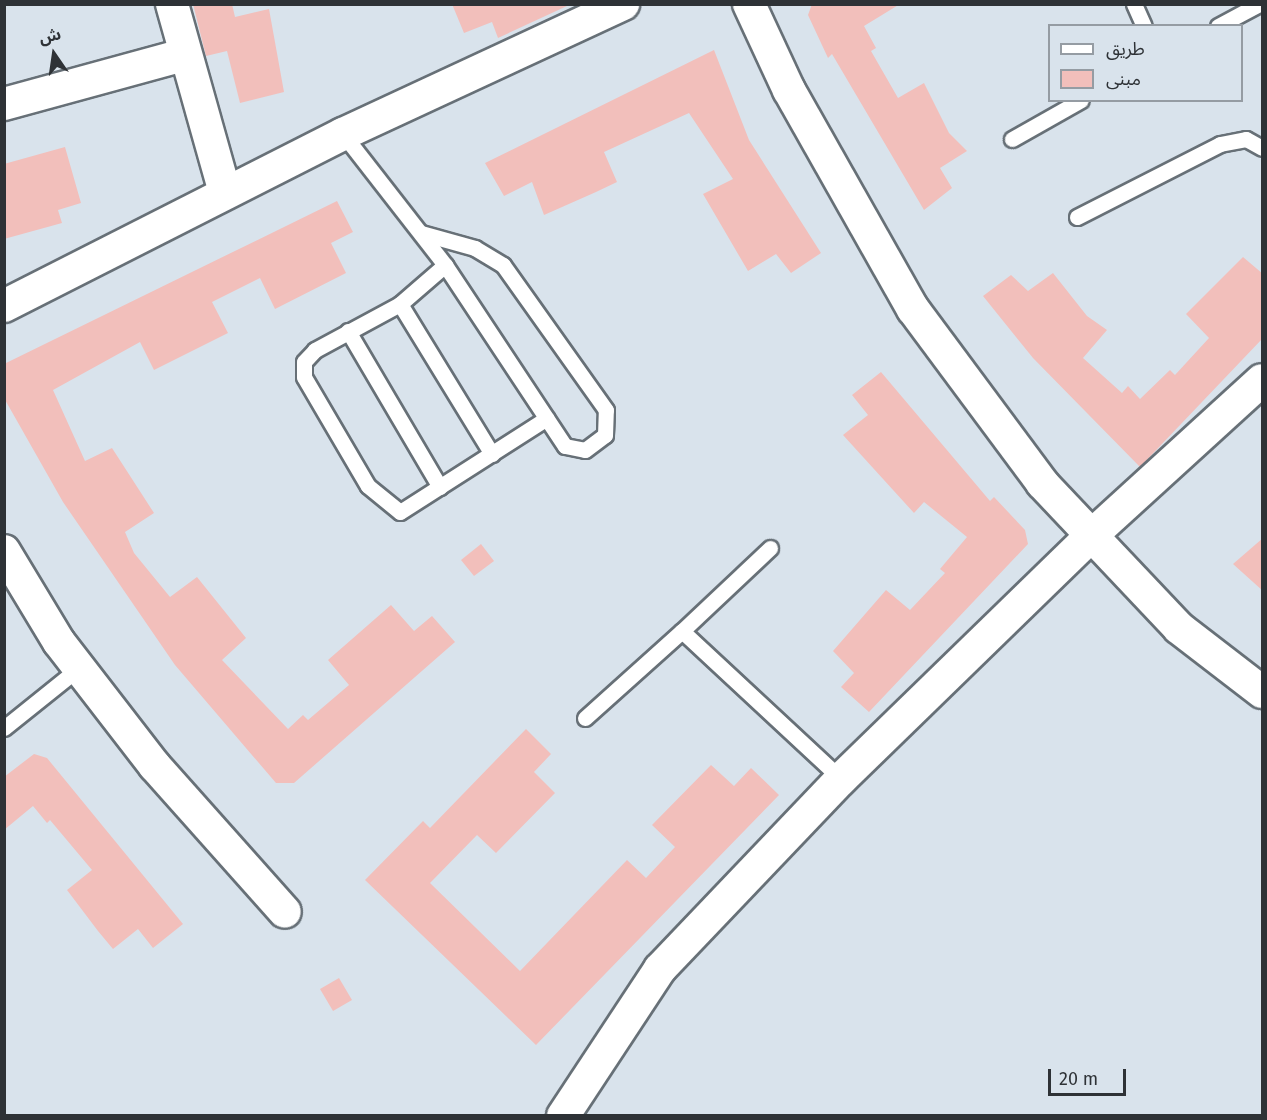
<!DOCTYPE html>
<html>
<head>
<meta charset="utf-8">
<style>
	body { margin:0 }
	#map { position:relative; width:1267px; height:1120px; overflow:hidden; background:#d9e3ec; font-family:"Fira Sans","Noto Sans Arabic",sans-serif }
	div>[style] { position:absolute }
	.building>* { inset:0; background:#f2bfbb }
	.roads { filter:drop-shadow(2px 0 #677077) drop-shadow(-2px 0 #677077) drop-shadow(0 2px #677077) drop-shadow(0 -2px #677077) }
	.lane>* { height:15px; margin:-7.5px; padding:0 7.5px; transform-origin:7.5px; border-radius:7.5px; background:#fff }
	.street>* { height:32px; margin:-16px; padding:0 16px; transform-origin:16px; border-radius:16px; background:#fff }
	span { translate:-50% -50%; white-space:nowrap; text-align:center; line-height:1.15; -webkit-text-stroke:4.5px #d9e3ec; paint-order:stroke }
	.frame { position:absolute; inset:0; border:6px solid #2e3236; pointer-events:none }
	.legend { position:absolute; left:1048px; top:24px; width:195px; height:78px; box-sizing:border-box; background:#d9e3ec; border:2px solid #959ca3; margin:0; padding:8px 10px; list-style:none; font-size:18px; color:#2e3236 }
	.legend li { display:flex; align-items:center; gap:12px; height:30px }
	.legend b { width:30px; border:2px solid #959ca3 }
	.north { position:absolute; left:24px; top:24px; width:60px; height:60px; -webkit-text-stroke:4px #d9e3ec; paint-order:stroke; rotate:347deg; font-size:16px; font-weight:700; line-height:24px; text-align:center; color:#2e3236 }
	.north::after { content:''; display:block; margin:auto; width:21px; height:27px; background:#2e3236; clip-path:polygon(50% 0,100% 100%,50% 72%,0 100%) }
	.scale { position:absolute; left:1048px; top:1069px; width:78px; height:27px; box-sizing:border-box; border:3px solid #2e3236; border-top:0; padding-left:8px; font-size:18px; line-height:21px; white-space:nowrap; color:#2e3236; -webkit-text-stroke:4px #d9e3ec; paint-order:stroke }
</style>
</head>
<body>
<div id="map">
	<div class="building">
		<i style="clip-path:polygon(193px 4px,232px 4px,235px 17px,269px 9px,284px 92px,240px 103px,227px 51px,206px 56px)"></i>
		<i style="clip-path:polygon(452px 4px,567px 4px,567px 6px,498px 38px,492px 22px,464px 33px)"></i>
		<i style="clip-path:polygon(812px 4px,900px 4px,864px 26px,876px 48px,871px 51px,898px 98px,924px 83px,949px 133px,967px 151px,940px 168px,952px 188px,924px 210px,832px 54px,828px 58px,808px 15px)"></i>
		<i style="clip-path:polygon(714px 50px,749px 140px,821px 253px,791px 273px,776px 254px,748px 271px,703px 194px,733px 179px,689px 113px,604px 152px,617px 182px,596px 192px,544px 215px,532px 182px,504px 196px,485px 163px)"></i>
		<i style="clip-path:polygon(65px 147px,81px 203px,58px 210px,62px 223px,4px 239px,4px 164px)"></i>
		<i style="clip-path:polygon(337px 201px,353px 232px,331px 243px,346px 273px,275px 309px,260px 278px,212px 302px,228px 333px,154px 370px,140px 342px,53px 390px,85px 461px,112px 448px,154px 513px,125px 532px,134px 553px,170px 597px,197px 577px,246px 638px,222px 660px,288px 729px,303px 715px,308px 720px,349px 685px,328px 660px,391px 605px,414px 631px,432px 616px,455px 642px,294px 783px,276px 783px,175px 665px,63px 502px,4px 398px,4px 364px)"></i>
		<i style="clip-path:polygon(1243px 257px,1263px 274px,1263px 338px,1140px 467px,1033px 358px,983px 296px,1011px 275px,1028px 291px,1053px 273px,1087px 316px,1107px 330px,1083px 358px,1122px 393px,1128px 386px,1140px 399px,1170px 370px,1175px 375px,1209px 338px,1186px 314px)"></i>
		<i style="clip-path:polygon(881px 372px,990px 501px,994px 497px,1025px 530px,1028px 544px,869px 712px,841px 687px,854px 673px,833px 651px,886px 590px,910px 610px,945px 573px,940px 569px,967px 537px,924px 502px,914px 513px,843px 435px,868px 415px,852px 395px)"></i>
		<i style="clip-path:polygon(1263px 538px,1263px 591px,1233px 564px)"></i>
		<i style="clip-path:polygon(481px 544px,494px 561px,474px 576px,461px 560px)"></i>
		<i style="clip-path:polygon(526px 729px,551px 754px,534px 772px,555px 793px,496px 853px,477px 835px,430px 883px,520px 971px,627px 860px,646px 878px,675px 847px,652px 825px,711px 765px,734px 786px,751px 768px,779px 795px,536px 1045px,365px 880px,423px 821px,430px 828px)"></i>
		<i style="clip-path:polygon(34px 754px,47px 758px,183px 924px,153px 948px,138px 929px,113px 949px,98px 931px,67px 890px,92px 870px,50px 820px,47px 823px,33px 806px,4px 830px,4px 777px)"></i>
		<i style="clip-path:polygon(339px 978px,352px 1000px,333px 1011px,320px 989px)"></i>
	</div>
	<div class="roads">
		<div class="lane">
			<i style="left:1134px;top:4px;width:24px;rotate:66deg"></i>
			<i style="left:1218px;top:26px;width:47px;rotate:-28.2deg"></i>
			<i style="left:343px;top:134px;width:166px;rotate:52.1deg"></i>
			<i style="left:445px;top:265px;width:217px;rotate:56.5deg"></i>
			<i style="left:565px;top:446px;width:20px;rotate:11deg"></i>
			<i style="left:585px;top:450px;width:25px;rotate:-37deg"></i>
			<i style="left:605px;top:435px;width:25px;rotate:-88deg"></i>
			<i style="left:606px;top:410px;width:178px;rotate:-125.4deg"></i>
			<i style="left:503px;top:265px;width:33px;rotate:-149deg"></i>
			<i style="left:475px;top:248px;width:56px;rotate:-164.5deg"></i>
			<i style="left:1012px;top:139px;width:79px;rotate:-29.5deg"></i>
			<i style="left:1077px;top:217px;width:161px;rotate:-27deg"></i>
			<i style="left:1220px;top:144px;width:26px;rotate:-11deg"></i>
			<i style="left:1246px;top:139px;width:18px;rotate:29deg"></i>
			<i style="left:445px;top:265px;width:60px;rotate:139.1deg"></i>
			<i style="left:400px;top:304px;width:97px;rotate:151.6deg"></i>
			<i style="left:315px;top:350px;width:16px;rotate:133deg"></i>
			<i style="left:304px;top:362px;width:15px;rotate:90deg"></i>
			<i style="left:304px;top:377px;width:126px;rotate:59.6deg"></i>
			<i style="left:368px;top:486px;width:41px;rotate:39.1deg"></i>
			<i style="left:400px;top:512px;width:174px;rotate:-32.6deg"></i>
			<i style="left:400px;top:304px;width:176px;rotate:58.5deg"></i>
			<i style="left:348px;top:331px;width:181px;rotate:59.5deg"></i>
			<i style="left:682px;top:631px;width:121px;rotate:-43.3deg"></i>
			<i style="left:585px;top:718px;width:130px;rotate:-41.9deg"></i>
			<i style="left:682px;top:631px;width:217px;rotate:42.9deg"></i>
			<i style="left:4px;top:728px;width:96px;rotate:-38.7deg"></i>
		</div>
		<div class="street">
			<i style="left:172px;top:4px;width:196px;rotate:74.3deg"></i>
			<i style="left:749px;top:4px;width:95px;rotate:65.1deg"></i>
			<i style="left:789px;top:90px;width:252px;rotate:60.5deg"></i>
			<i style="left:913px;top:309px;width:217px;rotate:53.4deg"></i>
			<i style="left:1042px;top:483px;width:199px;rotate:46.6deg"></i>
			<i style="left:1179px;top:628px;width:105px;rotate:37.6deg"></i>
			<i style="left:4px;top:104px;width:186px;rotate:-15.3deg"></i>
			<i style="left:4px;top:306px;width:380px;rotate:-26.9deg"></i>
			<i style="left:343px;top:134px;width:309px;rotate:-24.9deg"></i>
			<i style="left:4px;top:551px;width:106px;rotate:58.9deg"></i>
			<i style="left:59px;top:642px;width:157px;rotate:52.3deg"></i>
			<i style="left:155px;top:766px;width:195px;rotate:48.3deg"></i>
			<i style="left:563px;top:1116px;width:176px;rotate:-56.6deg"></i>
			<i style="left:660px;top:969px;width:262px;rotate:-46.4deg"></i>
			<i style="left:841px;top:779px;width:349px;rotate:-44.2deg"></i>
			<i style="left:1091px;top:536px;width:231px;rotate:-42.4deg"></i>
		</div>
	</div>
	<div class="frame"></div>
	<ul class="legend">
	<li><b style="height:8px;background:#fff"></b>طريق</li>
	<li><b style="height:16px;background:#f2bfbb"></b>مبنى</li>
	</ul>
	<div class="north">ش</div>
	<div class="scale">20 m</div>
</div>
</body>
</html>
